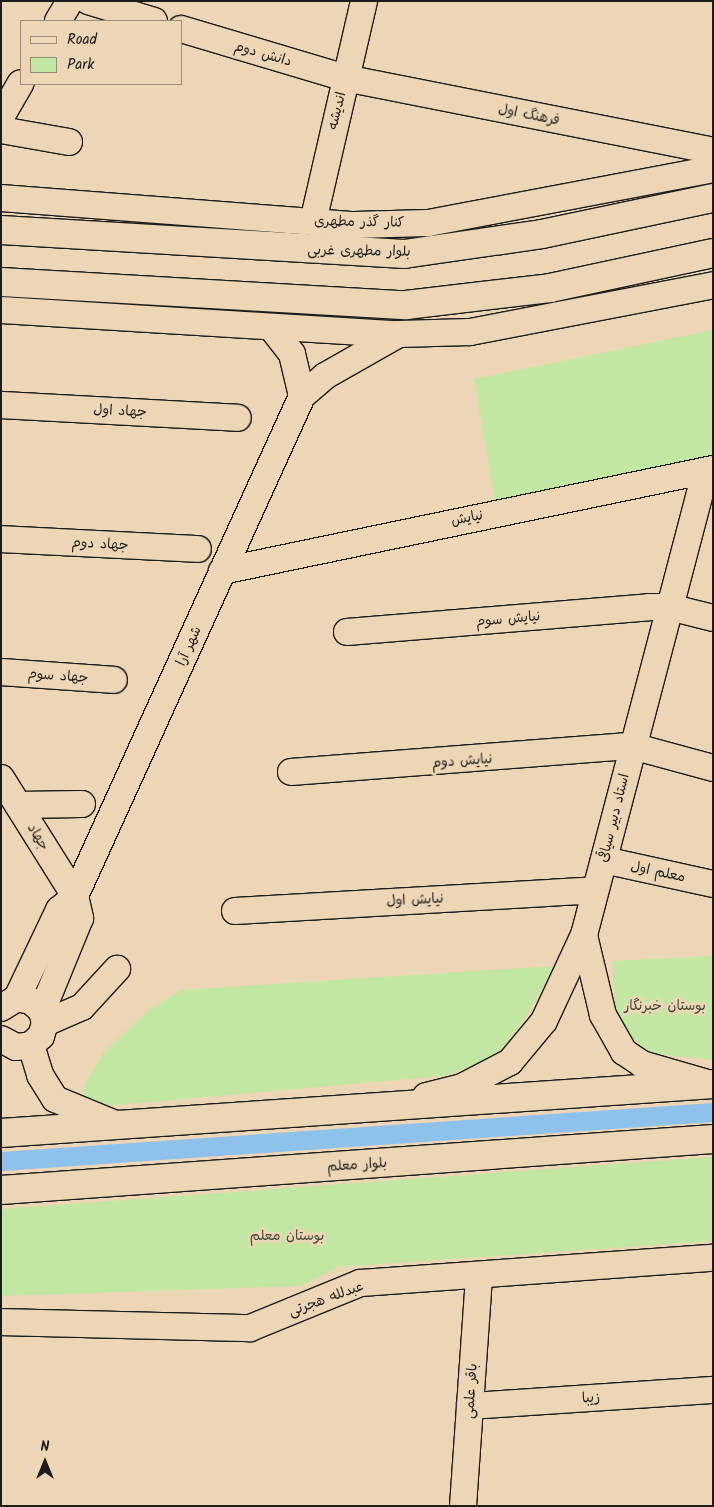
<!DOCTYPE html>
<html>
<head>
<meta charset="utf-8">
<style>
	body { margin:0 }
	#map { position:relative; width:714px; height:1507px; overflow:hidden; background:#edd6b5; font-family:Kalam,"Playpen Sans Arabic",sans-serif }
	div>[style] { position:absolute }
	.green>* { inset:0; background:#c1e7a2 }
	.canal>* { height:19px; margin:-9.5px; padding:0 9.5px; transform-origin:9.5px; border-radius:9.5px; background:#8fc2eb }
	.roads { filter:drop-shadow(1px 0 #1c1c1c) drop-shadow(-1px 0 #1c1c1c) drop-shadow(0 1px #1c1c1c) drop-shadow(0 -1px #1c1c1c) }
	.minor>* { height:26px; margin:-13px; padding:0 13px; transform-origin:13px; border-radius:13px; background:#edd6b5 }
	.major>* { height:28px; margin:-14px; padding:0 14px; transform-origin:14px; border-radius:14px; background:#edd6b5 }
	span { translate:-50% -50%; white-space:nowrap; text-align:center; line-height:1.15; -webkit-text-stroke:5px #edd6b5; paint-order:stroke }
	.street-label { font-size:14px; color:#1c1c1c }
	.park-label { font-size:14px; color:#3d4537 }
	.frame { position:absolute; inset:0; border:2px solid #1c1c1c; pointer-events:none }
	.legend { position:absolute; left:20px; top:20px; width:162px; height:65px; box-sizing:border-box; background:#edd6b5; border:1px solid #998c78; margin:0; padding:6px 9px; list-style:none; font-size:15px; color:#1c1c1c }
	.legend li { display:flex; align-items:center; gap:10px; height:25px }
	.legend b { width:25px; border:1px solid #998c78 }
	.north { position:absolute; left:20px; top:1437px; width:50px; height:50px; -webkit-text-stroke:4px #edd6b5; paint-order:stroke; rotate:0deg; font-size:14px; font-weight:700; line-height:20px; text-align:center; color:#1c1c1c }
	.north::after { content:''; display:block; margin:auto; width:18px; height:22px; background:#1c1c1c; clip-path:polygon(50% 0,100% 100%,50% 72%,0 100%) }
</style>
</head>
<body>
<div id="map">
	<div class="green">
		<i style="clip-path:polygon(713px 330px,713px 460px,495px 504px,474px 379px)"></i>
		<i style="clip-path:polygon(713px 956px,713px 1060px,647px 1053px,622px 1026px,616px 1012px,612px 961px)"></i>
		<i style="clip-path:polygon(554px 966px,526px 1017px,502px 1048px,478px 1064px,443px 1076px,94px 1107px,84px 1096px,84px 1085px,104px 1052px,148px 1010px,182px 990px)"></i>
		<i style="clip-path:polygon(713px 1157px,713px 1241px,338px 1267px,300px 1286px,1px 1296px,1px 1209px)"></i>
	</div>
	<div class="canal">
		<i style="left:1px;top:1161px;width:714px;rotate:-3.94deg"></i>
	</div>
	<div class="roads">
		<div class="minor">
			<i style="left:88px;top:1px;width:69px;rotate:16.9deg"></i>
			<i style="left:58px;top:21px;width:23px;rotate:-59deg"></i>
			<i style="left:181px;top:29px;width:171px;rotate:16.6deg"></i>
			<i style="left:345px;top:78px;width:375px;rotate:11.2deg"></i>
			<i style="left:1px;top:117px;width:39px;rotate:-60deg"></i>
			<i style="left:1px;top:130px;width:69px;rotate:10deg"></i>
			<i style="left:1px;top:198px;width:354px;rotate:4.4deg"></i>
			<i style="left:354px;top:225px;width:74px;rotate:-1.5deg"></i>
			<i style="left:428px;top:223px;width:290px;rotate:-10.7deg"></i>
			<i style="left:313px;top:222px;width:227px;rotate:-77deg"></i>
			<i style="left:1px;top:310px;width:399px;rotate:3.5deg"></i>
			<i style="left:399px;top:334px;width:71px;rotate:-1.6deg"></i>
			<i style="left:470px;top:332px;width:248px;rotate:-10.9deg"></i>
			<i style="left:271px;top:327px;width:34px;rotate:52deg"></i>
			<i style="left:292px;top:354px;width:43px;rotate:76.6deg"></i>
			<i style="left:1px;top:405px;width:237px;rotate:3.1deg"></i>
			<i style="left:1px;top:539px;width:197px;rotate:2.9deg"></i>
			<i style="left:222px;top:571px;width:501px;rotate:-11.74deg"></i>
			<i style="left:347px;top:632px;width:303px;rotate:-4.7deg"></i>
			<i style="left:649px;top:607px;width:20px"></i>
			<i style="left:669px;top:607px;width:45px;rotate:14deg"></i>
			<i style="left:1px;top:672px;width:113px;rotate:4deg"></i>
			<i style="left:291px;top:772px;width:342px;rotate:-4.4deg"></i>
			<i style="left:632px;top:746px;width:84px;rotate:15.2deg"></i>
			<i style="left:1px;top:778px;width:139px;rotate:57.9deg"></i>
			<i style="left:75px;top:896px;width:23px;rotate:77deg"></i>
			<i style="left:80px;top:918px;width:100px;rotate:112.2deg"></i>
			<i style="left:18px;top:805px;width:64px;rotate:-0.9deg"></i>
			<i style="left:604px;top:860px;width:112px;rotate:12.4deg"></i>
			<i style="left:235px;top:911px;width:361px;rotate:-3.3deg"></i>
			<i style="left:17px;top:998px;width:98px;rotate:-64.5deg"></i>
			<i style="left:59px;top:910px;width:21px;rotate:-41deg"></i>
			<i style="left:75px;top:896px;width:549px;rotate:-65.58deg"></i>
			<i style="left:302px;top:396px;width:30px;rotate:-41deg"></i>
			<i style="left:325px;top:376px;width:85px;rotate:-29.6deg"></i>
			<i style="left:1px;top:1008px;width:19px;rotate:-32deg"></i>
			<i style="left:17px;top:998px;width:14px;rotate:12deg"></i>
			<i style="left:31px;top:1001px;width:15px;rotate:42deg"></i>
			<i style="left:42px;top:1011px;width:12px;rotate:76deg"></i>
			<i style="left:45px;top:1023px;width:14px;rotate:107deg"></i>
			<i style="left:41px;top:1036px;width:13px;rotate:138deg"></i>
			<i style="left:31px;top:1045px;width:15px;rotate:172deg"></i>
			<i style="left:16px;top:1047px;width:17px;rotate:-152deg"></i>
			<i style="left:45px;top:1023px;width:40px;rotate:-23.4deg"></i>
			<i style="left:82px;top:1007px;width:52px;rotate:-47.4deg"></i>
			<i style="left:31px;top:1045px;width:31px;rotate:73deg"></i>
			<i style="left:40px;top:1075px;width:28px;rotate:58deg"></i>
			<i style="left:55px;top:1099px;width:68px;rotate:22.4deg"></i>
			<i style="left:704px;top:1082px;width:65px;rotate:-163.8deg"></i>
			<i style="left:642px;top:1064px;width:22px;rotate:-146deg"></i>
			<i style="left:624px;top:1052px;width:43px;rotate:-119.6deg"></i>
			<i style="left:603px;top:1015px;width:82px;rotate:-103.4deg"></i>
			<i style="left:584px;top:935px;width:461px;rotate:-75.3deg"></i>
			<i style="left:701px;top:489px;width:18px;rotate:-49deg"></i>
			<i style="left:426px;top:1096px;width:37px;rotate:-14deg"></i>
			<i style="left:462px;top:1087px;width:54px;rotate:-27.5deg"></i>
			<i style="left:510px;top:1062px;width:53px;rotate:-50.3deg"></i>
			<i style="left:544px;top:1021px;width:95px;rotate:-65.1deg"></i>
			<i style="left:1px;top:1322px;width:249px;rotate:1.4deg"></i>
			<i style="left:250px;top:1328px;width:119px;rotate:-22.2deg"></i>
			<i style="left:360px;top:1283px;width:354px;rotate:-4.1deg"></i>
			<i style="left:470px;top:1406px;width:244px;rotate:-3.8deg"></i>
			<i style="left:463px;top:1506px;width:230px;rotate:-86deg"></i>
		</div>
		<div class="major">
			<i style="left:1px;top:230px;width:404px;rotate:3.4deg"></i>
			<i style="left:404px;top:254px;width:139px;rotate:-8.2deg"></i>
			<i style="left:542px;top:234px;width:175px;rotate:-11.9deg"></i>
			<i style="left:1px;top:282px;width:406px;rotate:3.3deg"></i>
			<i style="left:406px;top:305px;width:145px;rotate:-6.7deg"></i>
			<i style="left:550px;top:288px;width:167px;rotate:-12.1deg"></i>
			<i style="left:1px;top:1133px;width:714px;rotate:-3.94deg"></i>
			<i style="left:1px;top:1190px;width:714px;rotate:-4.1deg"></i>
		</div>
	</div>
	<div class="street-label">
		<span style="left:263px;top:54px;rotate:16deg">دانش دوم</span>
		<span style="left:337px;top:111px;rotate:-76deg">اندیشه</span>
		<span style="left:529px;top:115px;rotate:11deg">فرهنگ اول</span>
		<span style="left:359px;top:222px;rotate:1deg">کنار گذر مطهری</span>
		<span style="left:359px;top:251px;rotate:1deg">بلوار مطهری غربی</span>
		<span style="left:120px;top:411px;rotate:3deg">جهاد اول</span>
		<span style="left:467px;top:518px;rotate:-11deg">نيايش</span>
		<span style="left:100px;top:544px;rotate:3deg">جهاد دوم</span>
		<span style="left:508px;top:619px;rotate:-5deg">نیایش سوم</span>
		<span style="left:189px;top:646px;rotate:-66deg">شهر آرا</span>
		<span style="left:58px;top:676px;rotate:4deg">جهاد سوم</span>
		<span style="left:462px;top:761px;rotate:-4deg">نیایش دوم</span>
		<span style="left:614px;top:818px;rotate:-76deg">استاد دبیر سیاقی</span>
		<span style="left:38px;top:837px;rotate:58deg">جهاد</span>
		<span style="left:658px;top:872px;rotate:12deg">معلم اول</span>
		<span style="left:415px;top:900px;rotate:-3deg">نیایش اول</span>
		<span style="left:357px;top:1165px;rotate:-4deg">بلوار معلم</span>
		<span style="left:326px;top:1299px;rotate:-20deg">عبدلله هجرتی</span>
		<span style="left:471px;top:1391px;rotate:-86deg">باقر علمی</span>
		<span style="left:591px;top:1398px;rotate:-4deg">زیبا</span>
	</div>
	<div class="park-label">
		<span style="left:665px;top:1006px">بوستان خبرنگار</span>
		<span style="left:287px;top:1236px">بوستان معلم</span>
	</div>
	<div class="frame"></div>
	<ul class="legend">
	<li><b style="height:6px;background:#edd6b5"></b>Road</li>
	<li><b style="height:14px;background:#c1e7a2"></b>Park</li>
	</ul>
	<div class="north">N</div>
</div>
</body>
</html>
